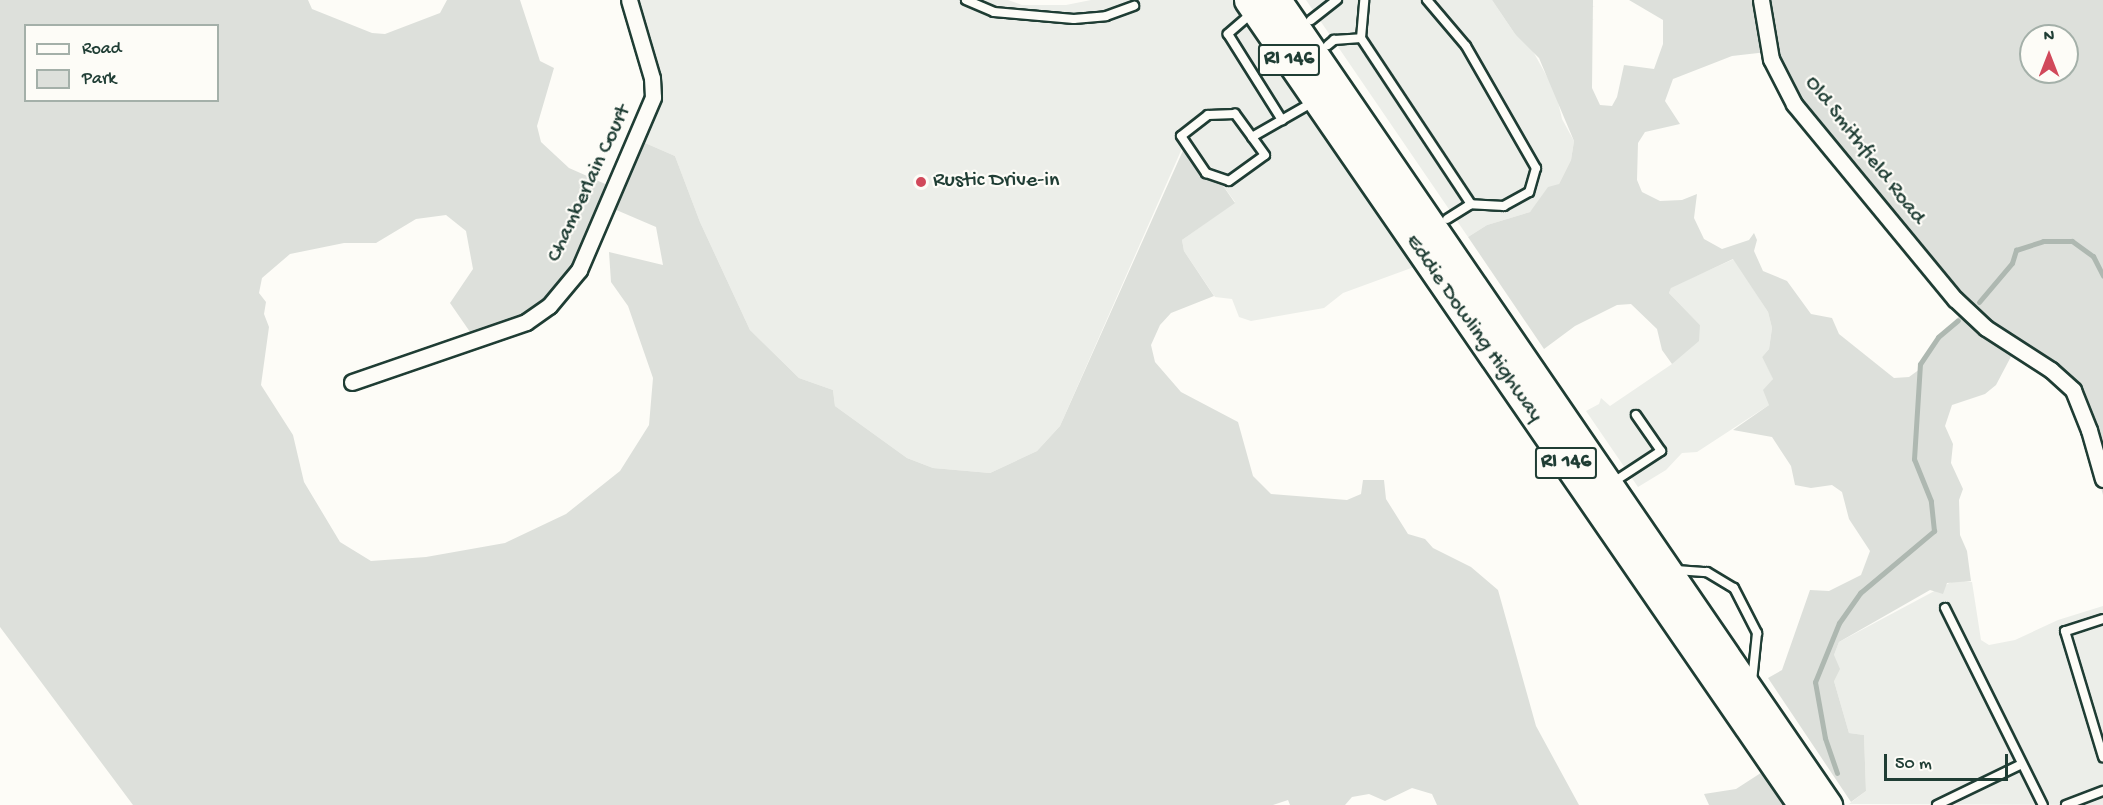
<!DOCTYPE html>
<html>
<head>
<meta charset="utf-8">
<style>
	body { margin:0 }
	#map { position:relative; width:2103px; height:805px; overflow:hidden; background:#fdfcf7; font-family:"Gochi Hand",sans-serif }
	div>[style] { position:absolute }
	.built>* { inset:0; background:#eceee9 }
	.green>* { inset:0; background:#dde0db }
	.stream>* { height:5px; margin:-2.5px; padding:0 2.5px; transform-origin:2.5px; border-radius:2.5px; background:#aeb8b1 }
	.roads { filter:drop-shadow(2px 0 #1f3d34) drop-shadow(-2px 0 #1f3d34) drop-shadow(0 2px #1f3d34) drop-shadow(0 -2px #1f3d34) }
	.service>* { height:8px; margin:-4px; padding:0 4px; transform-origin:4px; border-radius:4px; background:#fdfcf7 }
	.minor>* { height:15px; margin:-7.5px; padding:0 7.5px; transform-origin:7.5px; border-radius:7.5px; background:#fdfcf7 }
	.motorway>* { height:27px; margin:-13.5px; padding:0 13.5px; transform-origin:13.5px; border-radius:13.5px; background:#fdfcf7 }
	.dots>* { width:16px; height:16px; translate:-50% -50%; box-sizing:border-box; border:3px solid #fdfcf7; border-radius:50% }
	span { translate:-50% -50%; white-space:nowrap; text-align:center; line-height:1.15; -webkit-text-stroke:4.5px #fdfcf7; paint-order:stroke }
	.shield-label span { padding:2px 4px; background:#fdfcf7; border:2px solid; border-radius:4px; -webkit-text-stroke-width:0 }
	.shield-label { font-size:21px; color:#1f3d34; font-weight:700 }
	.street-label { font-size:22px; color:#1f3d34 }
	.poi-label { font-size:22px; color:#1f3d34 }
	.left { translate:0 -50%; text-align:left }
	.legend { position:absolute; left:24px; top:24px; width:195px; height:78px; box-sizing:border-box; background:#fdfcf7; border:2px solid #a4b0a9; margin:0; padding:8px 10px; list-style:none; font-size:18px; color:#1f3d34 }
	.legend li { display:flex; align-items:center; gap:12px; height:30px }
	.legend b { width:30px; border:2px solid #a4b0a9 }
	.north { position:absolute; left:2019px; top:24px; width:60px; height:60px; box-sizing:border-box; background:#fdfcf7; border:2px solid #a4b0a9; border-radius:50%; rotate:0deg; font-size:16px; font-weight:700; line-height:24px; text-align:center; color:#1f3d34 }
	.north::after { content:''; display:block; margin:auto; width:21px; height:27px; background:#d1495b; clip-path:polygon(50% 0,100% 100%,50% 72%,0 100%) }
	.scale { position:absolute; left:1884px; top:754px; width:124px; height:27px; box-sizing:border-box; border:3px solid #1f3d34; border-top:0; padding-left:8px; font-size:18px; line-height:21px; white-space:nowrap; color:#1f3d34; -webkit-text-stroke:4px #fdfcf7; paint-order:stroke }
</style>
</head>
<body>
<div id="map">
	<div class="built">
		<i style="clip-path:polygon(627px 0,1008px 0,1022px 5px,1066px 5px,1091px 0,1242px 0,1335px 132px,1414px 267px,1343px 293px,1324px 308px,1251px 321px,1239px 317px,1232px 299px,1215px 297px,1184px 251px,1182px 240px,1235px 202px,1187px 137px,1060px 426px,1037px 451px,990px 473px,933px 468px,907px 458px,835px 406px,833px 390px,799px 378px,750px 330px,700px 222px,675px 156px,636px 139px,645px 114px,650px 72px)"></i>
		<i style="clip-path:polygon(1306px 0,1492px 0,1515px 34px,1529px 44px,1556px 93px,1562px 119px,1574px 141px,1571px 160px,1559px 184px,1530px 212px,1487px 225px,1468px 237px)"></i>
		<i style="clip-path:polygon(1734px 259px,1768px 312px,1772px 328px,1769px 349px,1762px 357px,1773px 378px,1769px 405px,1697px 452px,1682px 453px,1666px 470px,1638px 487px,1586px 411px,1599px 404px,1601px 398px,1610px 406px,1672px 364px,1700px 325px,1669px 293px,1671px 287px)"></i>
		<i style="clip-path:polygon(1955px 580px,1972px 582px,1981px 640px,1989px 645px,2015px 640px,2058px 620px,2103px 606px,2103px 805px,1849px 804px,1866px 791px,1864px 735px,1849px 733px,1834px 681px,1834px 655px,1839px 642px)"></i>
	</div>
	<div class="green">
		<i style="clip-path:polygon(evenodd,0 0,308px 0,312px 9px,372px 33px,385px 34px,440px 13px,447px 0,520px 0,540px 61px,554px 68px,537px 126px,541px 142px,569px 168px,612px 187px,636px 139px,675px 156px,700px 222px,750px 330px,799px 378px,833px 390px,835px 406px,907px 458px,933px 468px,990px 473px,1037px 451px,1060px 426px,1189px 137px,1235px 203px,1182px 240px,1184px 251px,1214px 296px,1171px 313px,1160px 325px,1151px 345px,1155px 362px,1181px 392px,1238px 422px,1253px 476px,1271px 494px,1347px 500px,1361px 494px,1363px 480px,1384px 480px,1386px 499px,1408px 534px,1425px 539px,1433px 548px,1471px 567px,1498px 590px,1536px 726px,1579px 805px,1437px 805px,1432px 794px,1412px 788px,1385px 801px,1369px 794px,1352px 797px,1345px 805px,1290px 805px,1288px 800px,1273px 805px,133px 805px,0 627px,0 0,26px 26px,218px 26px,218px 100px,26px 100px,26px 26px,0 0,607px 206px,656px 227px,663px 265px,609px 252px,611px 282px,628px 306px,653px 378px,649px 425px,620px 471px,566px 514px,505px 543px,426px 557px,371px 561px,340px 542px,304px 482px,293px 435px,261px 385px,269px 327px,264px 314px,266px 302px,259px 293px,262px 278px,290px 254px,344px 243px,376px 243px,416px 219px,446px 215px,466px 231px,473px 269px,450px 303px,477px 342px,555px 298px,581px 260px,607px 206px)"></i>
		<i style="clip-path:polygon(evenodd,1492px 0,1593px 0,1592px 88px,1600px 105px,1612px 106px,1617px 97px,1624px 65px,1654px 69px,1663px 44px,1663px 20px,1629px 0,2103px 0,2103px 495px,2074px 392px,2015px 349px,1996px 385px,1985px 394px,1952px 405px,1945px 426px,1953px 444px,1951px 463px,1963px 489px,1959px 500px,1960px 535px,1967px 551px,1971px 581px,1947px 583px,1943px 594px,1930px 590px,1839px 642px,1834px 655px,1840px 669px,1834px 681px,1849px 733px,1864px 735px,1866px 791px,1851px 802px,1768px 678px,1782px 670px,1810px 590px,1829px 591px,1861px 575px,1870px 551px,1849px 519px,1842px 492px,1832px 485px,1811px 488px,1795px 485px,1791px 466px,1772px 437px,1733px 430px,1769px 405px,1763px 390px,1773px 379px,1762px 357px,1769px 349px,1772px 328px,1768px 312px,1733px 259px,1671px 288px,1669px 293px,1700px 325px,1699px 341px,1672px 364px,1662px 350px,1657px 329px,1631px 304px,1617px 305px,1575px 326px,1544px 349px,1468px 237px,1487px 225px,1530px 212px,1548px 187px,1559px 184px,1571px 160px,1574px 141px,1539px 58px,1515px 34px,1492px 0,2031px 36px,2067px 36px,2067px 72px,2031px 72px,2031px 36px,1492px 0,1767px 52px,1806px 125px,1964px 311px,1934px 343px,1920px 369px,1909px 377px,1894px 378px,1839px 334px,1832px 318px,1811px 314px,1787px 281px,1763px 271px,1754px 251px,1757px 240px,1754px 233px,1749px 240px,1722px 249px,1704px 239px,1694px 218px,1697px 194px,1682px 200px,1660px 201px,1642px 192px,1637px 180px,1638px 143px,1645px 132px,1680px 124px,1665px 101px,1673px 79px,1732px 56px,1767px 52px)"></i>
		<i style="clip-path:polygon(1770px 767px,1797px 805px,1709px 805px,1704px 794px,1736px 789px)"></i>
	</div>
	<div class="stream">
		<i style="left:1979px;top:302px;width:51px;rotate:-49.8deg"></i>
		<i style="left:2012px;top:263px;width:14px;rotate:-73deg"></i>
		<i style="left:2016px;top:250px;width:28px;rotate:-18deg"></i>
		<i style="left:2043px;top:241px;width:29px"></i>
		<i style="left:2072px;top:241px;width:26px;rotate:36deg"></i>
		<i style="left:2093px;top:256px;width:22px;rotate:63deg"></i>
		<i style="left:1837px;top:773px;width:37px;rotate:-109deg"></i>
		<i style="left:1825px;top:738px;width:57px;rotate:-100.1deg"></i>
		<i style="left:1815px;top:682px;width:64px;rotate:-67.9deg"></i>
		<i style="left:1839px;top:623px;width:37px;rotate:-55deg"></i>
		<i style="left:1860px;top:593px;width:97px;rotate:-40deg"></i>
		<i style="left:1934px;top:531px;width:30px;rotate:-96deg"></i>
		<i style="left:1931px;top:501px;width:45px;rotate:-112deg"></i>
		<i style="left:1914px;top:459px;width:95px;rotate:-86.4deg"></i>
		<i style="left:1920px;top:364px;width:32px;rotate:-56deg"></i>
		<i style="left:1938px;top:337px;width:26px;rotate:-40deg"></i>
	</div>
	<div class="roads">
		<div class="service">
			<i style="left:966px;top:0;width:30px;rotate:23deg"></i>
			<i style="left:994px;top:12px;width:80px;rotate:5deg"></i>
			<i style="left:1074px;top:19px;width:32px;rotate:-5deg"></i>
			<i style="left:1106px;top:16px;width:30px;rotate:-20deg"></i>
			<i style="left:1427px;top:0;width:60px;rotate:49.7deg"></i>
			<i style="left:1466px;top:46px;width:141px;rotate:60.2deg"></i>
			<i style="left:1536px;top:168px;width:25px;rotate:106deg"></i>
			<i style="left:1529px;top:192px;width:29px;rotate:151deg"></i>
			<i style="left:1504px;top:206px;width:33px;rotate:-177deg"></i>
			<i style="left:1471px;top:204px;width:28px;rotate:148deg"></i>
			<i style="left:1245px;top:19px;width:23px;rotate:139deg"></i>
			<i style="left:1228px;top:34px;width:102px;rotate:57.9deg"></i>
			<i style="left:1311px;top:20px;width:33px;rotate:-38deg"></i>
			<i style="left:1361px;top:38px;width:38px;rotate:-85deg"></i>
			<i style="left:1328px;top:45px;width:8px;rotate:-40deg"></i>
			<i style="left:1334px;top:40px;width:27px;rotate:-4deg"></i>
			<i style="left:1361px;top:38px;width:199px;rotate:56.5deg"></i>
			<i style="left:1252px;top:137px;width:29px;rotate:-126deg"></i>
			<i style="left:1235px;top:114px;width:27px;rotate:178deg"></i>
			<i style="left:1208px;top:115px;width:34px;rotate:142deg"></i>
			<i style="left:1181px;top:136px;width:45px;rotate:56deg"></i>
			<i style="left:1206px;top:173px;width:24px;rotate:19deg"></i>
			<i style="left:1229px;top:181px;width:44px;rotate:-35.8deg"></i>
			<i style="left:1265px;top:155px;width:22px;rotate:-126deg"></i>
			<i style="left:1252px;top:137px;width:70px;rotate:-29.8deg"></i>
			<i style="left:1615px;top:481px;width:55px;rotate:-33.1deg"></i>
			<i style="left:1661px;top:451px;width:44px;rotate:-124.8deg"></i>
			<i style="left:1676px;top:570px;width:31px;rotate:4deg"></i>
			<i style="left:1707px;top:572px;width:31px;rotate:31deg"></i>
			<i style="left:1734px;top:588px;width:51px;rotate:62.9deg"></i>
			<i style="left:1757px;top:633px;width:48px;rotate:95.9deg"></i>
			<i style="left:1945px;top:608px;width:220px;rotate:63.6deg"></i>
			<i style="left:2103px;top:619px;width:40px;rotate:162deg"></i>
			<i style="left:2065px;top:631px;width:132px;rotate:73.2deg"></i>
			<i style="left:1937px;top:805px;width:94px;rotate:-25.8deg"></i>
			<i style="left:2066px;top:805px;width:40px;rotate:-21deg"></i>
		</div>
		<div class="minor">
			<i style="left:1761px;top:0;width:60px;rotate:80.4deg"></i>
			<i style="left:1771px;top:59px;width:51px;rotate:62.9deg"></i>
			<i style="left:1794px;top:104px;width:253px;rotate:50.5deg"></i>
			<i style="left:1955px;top:299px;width:42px;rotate:43.1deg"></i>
			<i style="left:1986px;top:328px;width:77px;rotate:32.9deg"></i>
			<i style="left:2051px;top:370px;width:30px;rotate:42deg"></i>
			<i style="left:2073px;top:390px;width:43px;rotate:68.2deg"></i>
			<i style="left:2089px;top:430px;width:51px;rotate:74.1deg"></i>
			<i style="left:352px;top:382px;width:184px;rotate:-19deg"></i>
			<i style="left:526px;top:322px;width:28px;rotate:-35deg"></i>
			<i style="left:549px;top:306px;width:47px;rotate:-50.2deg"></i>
			<i style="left:579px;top:270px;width:188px;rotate:-66.8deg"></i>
			<i style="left:653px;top:97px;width:19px;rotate:-93deg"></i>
			<i style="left:652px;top:78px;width:81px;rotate:-106.4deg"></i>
		</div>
		<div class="motorway">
			<i style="left:1248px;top:0;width:977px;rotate:55.46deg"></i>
			<i style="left:1277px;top:0;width:976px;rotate:55.61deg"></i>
		</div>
	</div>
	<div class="dots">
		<i style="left:921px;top:182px;background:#d1495b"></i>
	</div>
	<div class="shield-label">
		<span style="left:1289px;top:60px">RI 146</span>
		<span style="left:1566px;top:463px">RI 146</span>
	</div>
	<div class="street-label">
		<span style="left:1864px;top:151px;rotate:52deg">Old Smithfield Road</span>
		<span style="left:590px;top:184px;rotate:-65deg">Chamberlain Court</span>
		<span style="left:1473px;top:329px;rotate:55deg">Eddie Dowling Highway</span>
	</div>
	<div class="poi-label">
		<span class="left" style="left:933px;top:182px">Rustic Drive-in</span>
	</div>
	<ul class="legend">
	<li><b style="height:8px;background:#fdfcf7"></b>Road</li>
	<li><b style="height:16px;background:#dde0db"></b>Park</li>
	</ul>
	<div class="north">N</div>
	<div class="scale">50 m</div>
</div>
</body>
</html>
